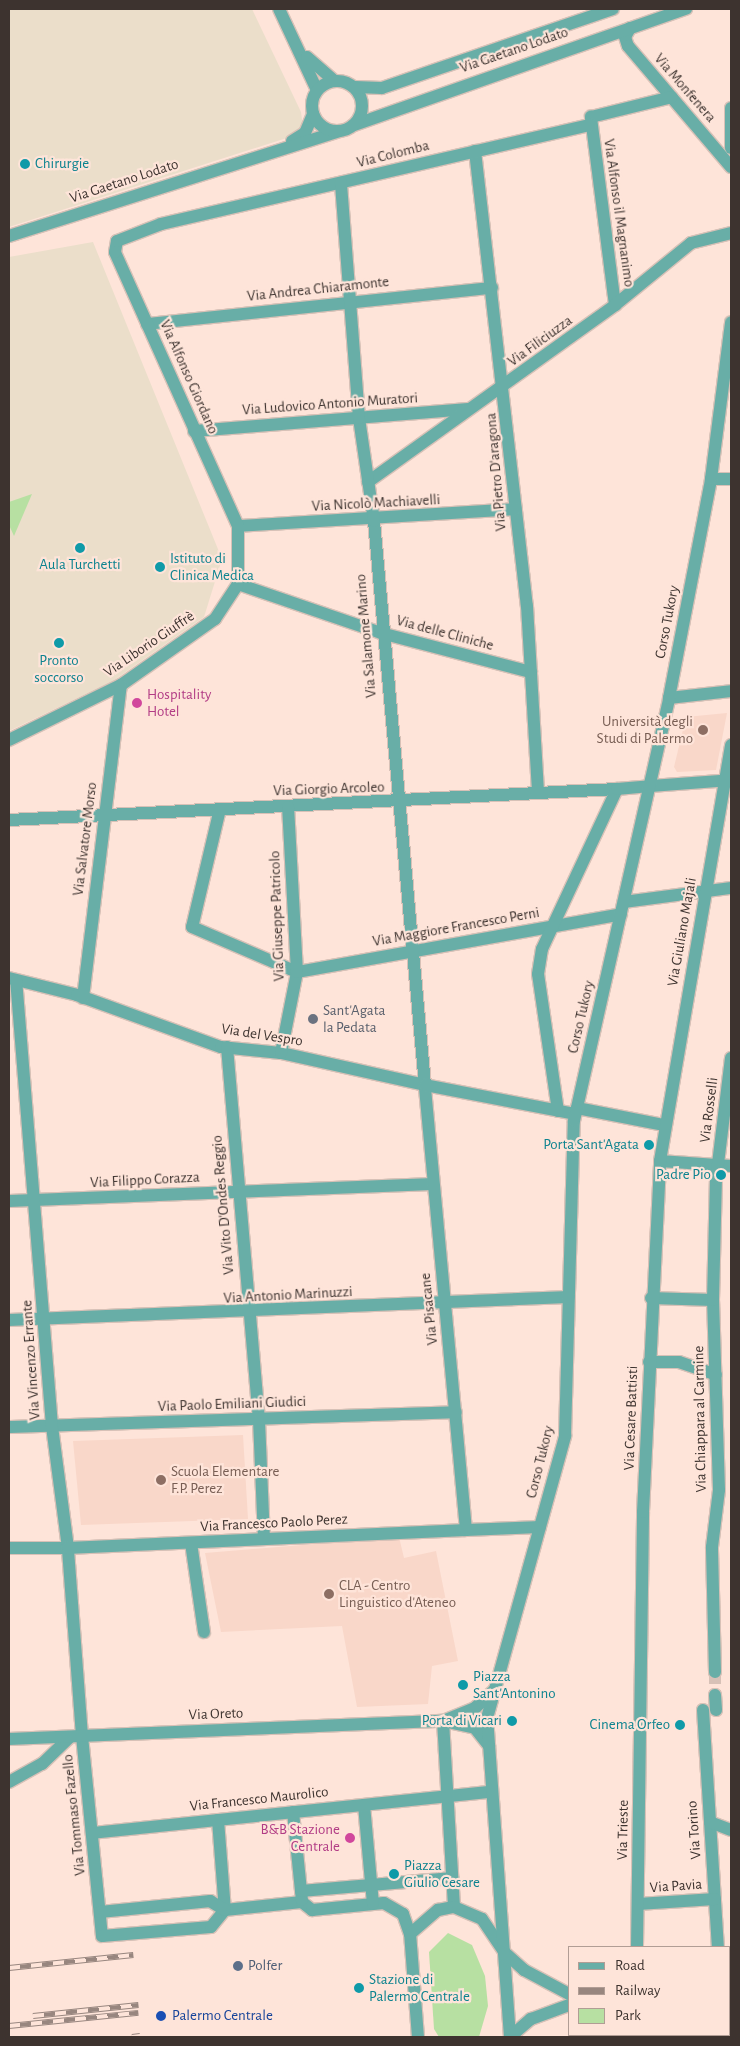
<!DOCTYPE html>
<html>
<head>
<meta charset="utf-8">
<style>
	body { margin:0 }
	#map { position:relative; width:740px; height:2046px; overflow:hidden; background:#fee4d9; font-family:"Alegreya Sans",sans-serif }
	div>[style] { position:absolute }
	.built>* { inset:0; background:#f9d7c9 }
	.medical>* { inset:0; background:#ebdeca }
	.green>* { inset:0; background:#b7e0a2 }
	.minor-tunnel>* { height:12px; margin-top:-6px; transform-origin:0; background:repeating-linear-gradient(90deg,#d7c1b7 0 12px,transparent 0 18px) }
	.roads { filter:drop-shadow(1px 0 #d7c1b7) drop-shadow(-1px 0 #d7c1b7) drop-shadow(0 1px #d7c1b7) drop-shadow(0 -1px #d7c1b7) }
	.minor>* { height:12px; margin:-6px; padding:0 6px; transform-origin:6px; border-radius:6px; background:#68aea7 }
	.tertiary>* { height:12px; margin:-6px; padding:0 6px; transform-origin:6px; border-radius:6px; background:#68aea7 }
	.tertiary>.ring { margin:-6px; padding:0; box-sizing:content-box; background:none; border:12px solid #68aea7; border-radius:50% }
	.rail>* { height:5.5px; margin-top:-2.75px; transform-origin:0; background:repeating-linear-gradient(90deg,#fee4d9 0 11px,#98867f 0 22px); box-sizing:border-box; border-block:1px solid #98867f }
	.dots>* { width:14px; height:14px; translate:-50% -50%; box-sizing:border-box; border:2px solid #fee4d9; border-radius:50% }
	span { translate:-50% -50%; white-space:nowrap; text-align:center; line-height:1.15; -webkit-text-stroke:4.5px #fee4d9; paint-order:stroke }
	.street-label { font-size:15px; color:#3d332f }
	.culture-label { font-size:15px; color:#0d838f }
	.left { translate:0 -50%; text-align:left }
	.right { translate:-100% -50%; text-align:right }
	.hotel-label { font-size:15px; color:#b23c85 }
	.education-label { font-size:15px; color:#785e54 }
	.worship-label { font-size:15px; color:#5b616d }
	.service-label { font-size:15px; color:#4e5e75 }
	.transit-label { font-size:15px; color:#164399 }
	.frame { position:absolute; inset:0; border:10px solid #3d332f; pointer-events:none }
	.legend { position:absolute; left:568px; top:1946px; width:162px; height:90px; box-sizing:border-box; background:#fee4d9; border:1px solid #b19d95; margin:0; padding:6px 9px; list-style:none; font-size:15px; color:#3d332f }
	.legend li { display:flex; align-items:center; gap:10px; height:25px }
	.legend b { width:25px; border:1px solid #b19d95 }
</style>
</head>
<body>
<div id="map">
	<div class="built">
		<i style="clip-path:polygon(727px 713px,716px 770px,677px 772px,674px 767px,686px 717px)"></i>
		<i style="clip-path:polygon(243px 1435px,248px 1519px,81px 1525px,73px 1441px)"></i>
		<i style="clip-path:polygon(399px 1537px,404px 1558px,436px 1551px,458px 1661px,432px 1666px,428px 1704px,357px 1707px,342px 1626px,221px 1632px,205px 1553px)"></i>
	</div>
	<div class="medical">
		<i style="clip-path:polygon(9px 9px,252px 9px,301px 112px,303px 127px,293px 136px,9px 227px)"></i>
		<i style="clip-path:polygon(93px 242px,222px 559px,204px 617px,113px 681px,9px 731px,9px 257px)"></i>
	</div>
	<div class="green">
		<i style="clip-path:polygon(32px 494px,14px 536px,9px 525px,9px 502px)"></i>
		<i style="clip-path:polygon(448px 1933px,472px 1945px,485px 1976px,488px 2006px,479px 2037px,439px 2037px,434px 2029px,429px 1952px)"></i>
	</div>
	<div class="minor-tunnel">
		<i style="left:715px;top:1672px;width:23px;rotate:90deg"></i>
	</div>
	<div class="roads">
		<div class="minor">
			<i style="left:630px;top:28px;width:10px;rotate:119deg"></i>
			<i style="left:625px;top:37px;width:9px;rotate:72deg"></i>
			<i style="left:628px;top:46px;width:159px;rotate:49.6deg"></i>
			<i style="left:354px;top:125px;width:352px;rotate:-19.3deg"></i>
			<i style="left:292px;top:141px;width:15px;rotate:-32deg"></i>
			<i style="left:305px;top:133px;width:21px;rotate:-67deg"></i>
			<i style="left:475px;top:151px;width:458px;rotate:83.5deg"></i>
			<i style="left:527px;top:606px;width:186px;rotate:86.6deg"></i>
			<i style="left:9px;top:236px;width:347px;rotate:-17.6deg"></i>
			<i style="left:615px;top:305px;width:190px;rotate:-97.3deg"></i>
			<i style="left:591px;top:117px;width:83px;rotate:-13.9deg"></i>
			<i style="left:147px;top:324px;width:347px;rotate:-6deg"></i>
			<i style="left:194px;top:431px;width:275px;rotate:-4.6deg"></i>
			<i style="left:711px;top:479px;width:20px"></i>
			<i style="left:368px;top:482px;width:304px;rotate:-35.6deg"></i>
			<i style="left:615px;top:305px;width:98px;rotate:-39.2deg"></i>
			<i style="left:691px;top:243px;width:41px;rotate:-14deg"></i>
			<i style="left:238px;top:526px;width:278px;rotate:-3.5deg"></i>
			<i style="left:238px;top:584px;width:58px;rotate:-90deg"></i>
			<i style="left:238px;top:526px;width:300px;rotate:-114.2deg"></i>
			<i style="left:115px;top:252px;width:11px;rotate:-80deg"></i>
			<i style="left:117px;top:241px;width:47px;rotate:-21.1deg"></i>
			<i style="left:161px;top:224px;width:441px;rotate:-13deg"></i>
			<i style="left:238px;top:584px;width:151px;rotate:18.9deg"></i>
			<i style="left:381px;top:633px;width:155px;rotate:14.6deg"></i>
			<i style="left:9px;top:740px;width:125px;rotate:-26.2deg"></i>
			<i style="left:121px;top:685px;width:115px;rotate:-35.1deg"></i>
			<i style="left:215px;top:619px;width:42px;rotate:-56.7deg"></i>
			<i style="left:650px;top:786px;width:81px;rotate:-4.2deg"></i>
			<i style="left:220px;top:809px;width:121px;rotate:103.3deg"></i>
			<i style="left:192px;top:927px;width:114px;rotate:23.2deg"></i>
			<i style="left:297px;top:972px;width:329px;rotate:-10.1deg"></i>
			<i style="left:9px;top:820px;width:609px;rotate:-2.92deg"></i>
			<i style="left:624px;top:902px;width:108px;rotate:-7.5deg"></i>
			<i style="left:9px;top:978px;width:70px;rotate:14deg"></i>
			<i style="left:77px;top:995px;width:153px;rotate:19.9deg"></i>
			<i style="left:221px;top:1047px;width:60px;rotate:5.7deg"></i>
			<i style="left:281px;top:1053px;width:148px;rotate:12.5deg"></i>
			<i style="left:425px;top:1085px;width:566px;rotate:-95.17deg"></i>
			<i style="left:374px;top:521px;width:104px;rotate:-98.3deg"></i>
			<i style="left:359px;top:418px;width:236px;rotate:-94.4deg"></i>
			<i style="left:83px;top:998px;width:315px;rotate:-83.1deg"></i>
			<i style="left:227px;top:1047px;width:374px;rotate:85.1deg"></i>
			<i style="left:259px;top:1420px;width:119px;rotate:87.6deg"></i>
			<i style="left:281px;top:1053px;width:83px;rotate:-78.8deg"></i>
			<i style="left:297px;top:972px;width:165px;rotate:-93.1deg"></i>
			<i style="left:577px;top:1108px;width:89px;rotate:11.1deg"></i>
			<i style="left:660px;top:1161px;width:71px;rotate:4deg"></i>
			<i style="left:9px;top:1201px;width:424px;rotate:-2.3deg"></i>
			<i style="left:651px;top:1298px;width:62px;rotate:1.8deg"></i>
			<i style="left:9px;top:1320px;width:560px;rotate:-2.35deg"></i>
			<i style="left:649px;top:1362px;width:30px"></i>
			<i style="left:679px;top:1362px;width:39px;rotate:19deg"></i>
			<i style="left:9px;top:1427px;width:447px;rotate:-1.9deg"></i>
			<i style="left:466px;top:1530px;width:74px;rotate:-2.3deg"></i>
			<i style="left:191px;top:1543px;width:90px;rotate:81.7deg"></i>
			<i style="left:9px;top:1548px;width:59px"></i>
			<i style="left:68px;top:1548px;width:123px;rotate:-97.5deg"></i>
			<i style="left:52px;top:1426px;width:447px;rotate:-94.6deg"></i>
			<i style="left:715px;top:1672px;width:125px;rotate:-91.4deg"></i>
			<i style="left:712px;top:1547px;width:57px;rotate:-83deg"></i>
			<i style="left:719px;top:1490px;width:190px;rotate:-91.8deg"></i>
			<i style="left:713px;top:1300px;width:120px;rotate:-88.6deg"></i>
			<i style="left:716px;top:1180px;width:123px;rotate:-83deg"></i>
			<i style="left:715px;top:1695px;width:15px;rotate:86deg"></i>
			<i style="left:703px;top:1710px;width:237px;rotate:86.4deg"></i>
			<i style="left:443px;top:1721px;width:33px;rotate:12deg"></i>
			<i style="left:475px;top:1728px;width:23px;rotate:52deg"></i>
			<i style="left:82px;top:1736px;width:201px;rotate:84.3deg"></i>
			<i style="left:102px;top:1936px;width:109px;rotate:-4.7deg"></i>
			<i style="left:211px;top:1927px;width:22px;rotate:-51deg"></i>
			<i style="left:225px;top:1910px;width:77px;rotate:-5.9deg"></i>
			<i style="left:302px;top:1902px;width:13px;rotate:39deg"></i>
			<i style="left:312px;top:1910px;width:72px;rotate:-5.6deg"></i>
			<i style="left:384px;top:1903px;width:22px;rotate:30deg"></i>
			<i style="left:403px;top:1914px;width:21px;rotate:71deg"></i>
			<i style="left:9px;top:1782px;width:38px;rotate:-29deg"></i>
			<i style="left:42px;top:1764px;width:39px;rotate:-44deg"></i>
			<i style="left:364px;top:1805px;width:99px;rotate:84.8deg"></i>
			<i style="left:293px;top:1812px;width:88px;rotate:84.2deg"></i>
			<i style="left:218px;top:1820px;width:90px;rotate:85.6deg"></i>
			<i style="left:710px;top:1822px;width:22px;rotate:21deg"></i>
			<i style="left:92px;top:1833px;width:402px;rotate:-5.9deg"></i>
			<i style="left:301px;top:1891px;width:152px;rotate:-4.9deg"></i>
			<i style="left:638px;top:1904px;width:77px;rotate:-3.7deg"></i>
			<i style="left:100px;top:1912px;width:111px;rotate:-5.7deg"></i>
			<i style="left:210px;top:1901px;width:17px;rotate:31deg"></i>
			<i style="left:637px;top:1947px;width:435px;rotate:-89.2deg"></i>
			<i style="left:643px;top:1512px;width:351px;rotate:-87.2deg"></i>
			<i style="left:660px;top:1161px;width:422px;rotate:-80.3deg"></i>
			<i style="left:729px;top:1971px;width:2px;rotate:-27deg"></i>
			<i style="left:719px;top:2035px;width:2px;rotate:90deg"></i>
			<i style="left:637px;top:2037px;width:2px;rotate:-90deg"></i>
		</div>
		<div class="tertiary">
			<i style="left:279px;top:9px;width:89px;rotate:64.9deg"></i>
			<i style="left:307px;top:57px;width:35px;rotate:41deg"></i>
			<i class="ring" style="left:312px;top:81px;width:38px;height:38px"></i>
			<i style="left:355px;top:87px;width:27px;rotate:2deg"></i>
			<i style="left:382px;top:88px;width:244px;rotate:-18.9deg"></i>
			<i style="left:731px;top:108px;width:40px;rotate:90deg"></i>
			<i style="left:669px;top:698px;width:62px;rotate:-6.4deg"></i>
			<i style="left:558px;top:1111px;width:138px;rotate:-98.3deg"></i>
			<i style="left:538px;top:974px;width:25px;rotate:-81deg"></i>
			<i style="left:542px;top:949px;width:177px;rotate:-64.9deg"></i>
			<i style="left:617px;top:789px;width:33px;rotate:-5deg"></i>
			<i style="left:443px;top:1721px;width:186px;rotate:86.6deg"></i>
			<i style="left:82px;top:1736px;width:189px;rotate:-94.3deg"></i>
			<i style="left:68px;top:1548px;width:398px;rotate:-2.6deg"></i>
			<i style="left:466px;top:1530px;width:447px;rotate:-95.3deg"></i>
			<i style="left:425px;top:1085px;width:153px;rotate:10.9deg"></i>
			<i style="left:9px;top:1739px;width:434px;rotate:-2.4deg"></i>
			<i style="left:443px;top:1721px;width:35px;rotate:-22deg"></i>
			<i style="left:475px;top:1708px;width:26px;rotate:-43deg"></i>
			<i style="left:729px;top:2008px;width:2px"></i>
			<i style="left:418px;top:2037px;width:103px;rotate:-94.4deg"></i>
			<i style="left:410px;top:1934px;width:37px;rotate:-41deg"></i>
			<i style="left:438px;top:1910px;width:16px;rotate:-11deg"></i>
			<i style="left:454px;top:1907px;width:30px;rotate:23deg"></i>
			<i style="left:482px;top:1919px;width:40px;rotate:56deg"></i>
			<i style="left:504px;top:1952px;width:27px;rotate:42deg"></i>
			<i style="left:524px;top:1970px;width:51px;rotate:28.1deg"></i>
			<i style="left:510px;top:2037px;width:320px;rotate:-94.1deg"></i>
			<i style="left:487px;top:1718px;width:293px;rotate:-74.5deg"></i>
			<i style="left:565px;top:1436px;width:315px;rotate:-88.4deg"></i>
			<i style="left:574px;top:1121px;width:434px;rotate:-77.3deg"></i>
			<i style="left:669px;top:698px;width:223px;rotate:-79.1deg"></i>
			<i style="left:711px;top:479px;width:158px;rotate:-82.7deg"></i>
			<i style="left:510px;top:2037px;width:28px;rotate:-41deg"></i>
			<i style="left:531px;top:2019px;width:40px;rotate:-20.2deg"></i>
		</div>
	</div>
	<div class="rail">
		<i style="left:9px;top:1968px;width:125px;rotate:-6deg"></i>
		<i style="left:33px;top:2016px;width:106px;rotate:-6deg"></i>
		<i style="left:9px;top:2026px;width:130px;rotate:-5.8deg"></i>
		<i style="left:132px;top:2037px;width:8px;rotate:-7deg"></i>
	</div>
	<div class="dots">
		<i style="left:25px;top:164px;background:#0f9aa8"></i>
		<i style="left:80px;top:548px;background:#0f9aa8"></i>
		<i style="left:160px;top:567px;background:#0f9aa8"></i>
		<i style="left:59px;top:643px;background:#0f9aa8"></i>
		<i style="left:137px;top:703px;background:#d1479c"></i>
		<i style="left:703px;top:730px;background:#8d6e63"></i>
		<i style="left:313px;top:1019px;background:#6b7280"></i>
		<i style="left:649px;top:1145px;background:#0f9aa8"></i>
		<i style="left:721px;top:1175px;background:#0f9aa8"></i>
		<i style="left:161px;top:1480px;background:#8d6e63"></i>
		<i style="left:329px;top:1594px;background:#8d6e63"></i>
		<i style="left:463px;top:1685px;background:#0f9aa8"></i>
		<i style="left:512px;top:1721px;background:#0f9aa8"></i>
		<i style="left:680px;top:1725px;background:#0f9aa8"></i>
		<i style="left:350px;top:1838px;background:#d1479c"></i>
		<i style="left:394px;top:1874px;background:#0f9aa8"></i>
		<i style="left:238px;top:1966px;background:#5c6f8a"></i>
		<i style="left:359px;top:1988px;background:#0f9aa8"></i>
		<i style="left:161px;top:2016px;background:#1a4fb4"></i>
	</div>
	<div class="street-label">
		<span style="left:514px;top:50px;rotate:-19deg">Via Gaetano Lodato</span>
		<span style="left:685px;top:88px;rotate:49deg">Via Monfenera</span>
		<span style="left:393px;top:154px;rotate:-14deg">Via Colomba</span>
		<span style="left:124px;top:181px;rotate:-18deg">Via Gaetano Lodato</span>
		<span style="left:619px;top:213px;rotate:82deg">Via Alfonso il Magnanimo</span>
		<span style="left:318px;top:289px;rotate:-6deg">Via Andrea Chiaramonte</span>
		<span style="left:540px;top:341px;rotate:-36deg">Via Filiciuzza</span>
		<span style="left:189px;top:377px;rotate:66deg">Via Alfonso Giordano</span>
		<span style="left:330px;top:404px;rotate:-4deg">Via Ludovico Antonio Muratori</span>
		<span style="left:496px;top:472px;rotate:-95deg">Via Pietro D'aragona</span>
		<span style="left:376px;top:503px;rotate:-3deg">Via Nicolò Machiavelli</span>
		<span style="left:667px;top:622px;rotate:-79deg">Corso Tukory</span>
		<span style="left:445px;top:633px;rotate:15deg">Via delle Cliniche</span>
		<span style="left:366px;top:636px;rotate:-95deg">Via Salamone Marino</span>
		<span style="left:149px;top:644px;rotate:-34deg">Via Liborio Giuffrè</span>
		<span style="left:329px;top:789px;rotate:-2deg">Via Giorgio Arcoleo</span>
		<span style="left:85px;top:839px;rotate:-83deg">Via Salvatore Morso</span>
		<span style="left:277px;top:916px;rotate:-92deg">Via Giuseppe Patricolo</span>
		<span style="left:456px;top:927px;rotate:-10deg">Via Maggiore Francesco Perni</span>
		<span style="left:682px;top:932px;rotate:-80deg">Via Giuliano Majali</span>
		<span style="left:581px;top:1017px;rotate:-77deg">Corso Tukory</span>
		<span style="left:262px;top:1035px;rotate:9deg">Via del Vespro</span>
		<span style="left:709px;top:1110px;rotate:-83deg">Via Rosselli</span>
		<span style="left:145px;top:1180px;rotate:-3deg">Via Filippo Corazza</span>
		<span style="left:223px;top:1205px;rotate:-95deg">Via Vito D'Ondes Reggio</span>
		<span style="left:288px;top:1295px;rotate:-3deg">Via Antonio Marinuzzi</span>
		<span style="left:429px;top:1309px;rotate:-96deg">Via Pisacane</span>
		<span style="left:31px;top:1360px;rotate:-94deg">Via Vincenzo Errante</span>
		<span style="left:232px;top:1404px;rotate:-2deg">Via Paolo Emiliani Giudici</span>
		<span style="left:631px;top:1418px;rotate:-88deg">Via Cesare Battisti</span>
		<span style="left:700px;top:1419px;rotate:-91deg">Via Chiappara al Carmine</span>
		<span style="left:540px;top:1462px;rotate:-76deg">Corso Tukory</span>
		<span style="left:274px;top:1523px;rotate:-3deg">Via Francesco Paolo Perez</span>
		<span style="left:216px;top:1714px;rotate:-2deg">Via Oreto</span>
		<span style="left:259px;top:1799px;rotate:-6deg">Via Francesco Maurolico</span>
		<span style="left:74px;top:1815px;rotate:-96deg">Via Tommaso Fazello</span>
		<span style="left:623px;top:1830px;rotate:-89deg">Via Trieste</span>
		<span style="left:694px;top:1830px;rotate:-94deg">Via Torino</span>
		<span style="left:676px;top:1886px;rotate:-4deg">Via Pavia</span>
	</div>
	<div class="culture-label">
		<span class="left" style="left:35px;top:164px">Chirurgie</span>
		<span class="left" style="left:170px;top:567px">Istituto di<br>Clinica Medica</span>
		<span style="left:80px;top:565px">Aula Turchetti</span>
		<span style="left:59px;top:669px">Pronto<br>soccorso</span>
		<span class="right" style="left:639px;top:1145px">Porta Sant'Agata</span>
		<span class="right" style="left:711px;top:1175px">Padre Pio</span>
		<span class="left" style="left:473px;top:1685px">Piazza<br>Sant'Antonino</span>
		<span class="right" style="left:502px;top:1721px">Porta di Vicari</span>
		<span class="right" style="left:670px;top:1725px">Cinema Orfeo</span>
		<span class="left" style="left:404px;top:1874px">Piazza<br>Giulio Cesare</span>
		<span class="left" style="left:369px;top:1988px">Stazione di<br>Palermo Centrale</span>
	</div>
	<div class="hotel-label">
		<span class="left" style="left:147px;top:703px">Hospitality<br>Hotel</span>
		<span class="right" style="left:340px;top:1838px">B&amp;B Stazione<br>Centrale</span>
	</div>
	<div class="education-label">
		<span class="right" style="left:693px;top:730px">Università degli<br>Studi di Palermo</span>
		<span class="left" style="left:171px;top:1480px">Scuola Elementare<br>F.P. Perez</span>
		<span class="left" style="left:339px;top:1594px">CLA - Centro<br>Linguistico d'Ateneo</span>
	</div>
	<div class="worship-label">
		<span class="left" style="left:323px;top:1019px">Sant'Agata<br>la Pedata</span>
	</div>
	<div class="service-label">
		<span class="left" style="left:248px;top:1966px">Polfer</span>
	</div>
	<div class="transit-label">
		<span class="left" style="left:172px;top:2016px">Palermo Centrale</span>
	</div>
	<div class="frame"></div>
	<ul class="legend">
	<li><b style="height:6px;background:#68aea7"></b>Road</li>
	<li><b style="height:6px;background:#98867f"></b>Railway</li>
	<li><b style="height:14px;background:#b7e0a2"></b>Park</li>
	</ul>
</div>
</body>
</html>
